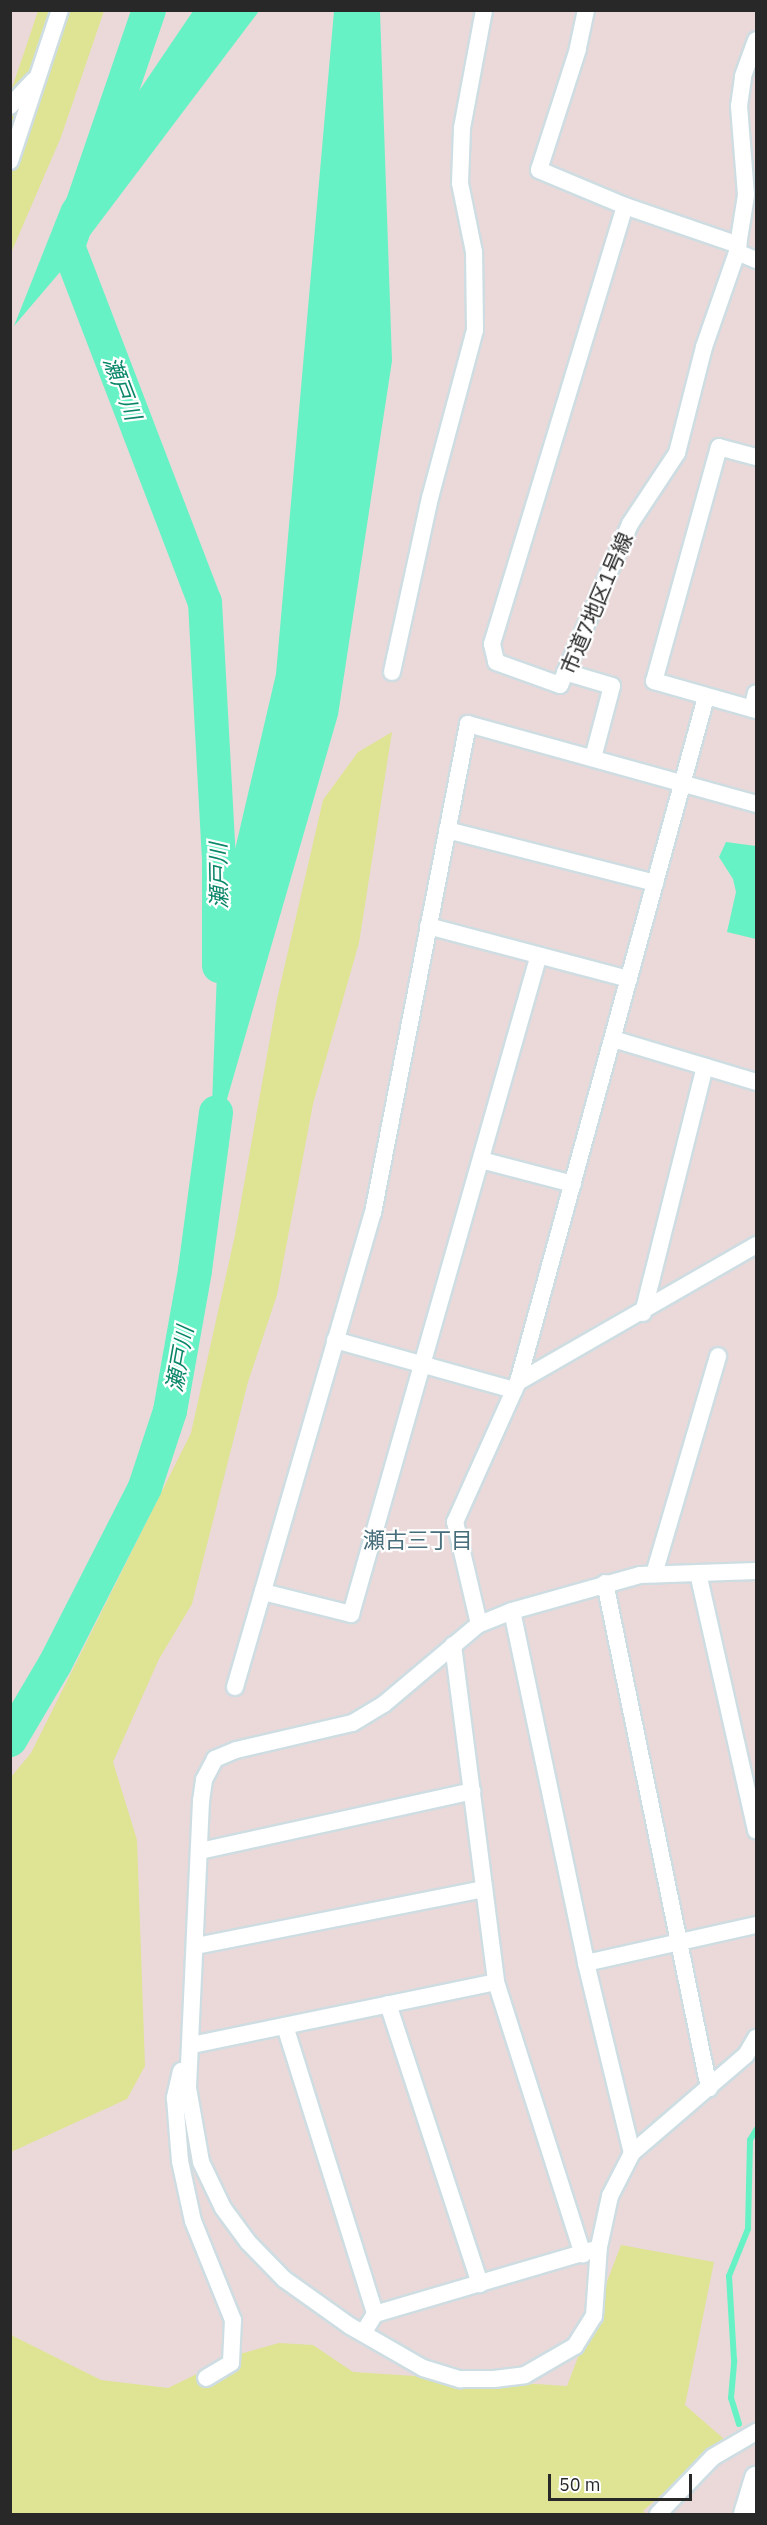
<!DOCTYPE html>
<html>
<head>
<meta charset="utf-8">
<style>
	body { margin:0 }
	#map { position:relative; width:767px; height:2525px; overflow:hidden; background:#ebd9d9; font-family:"IBM Plex Sans","Noto Sans JP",sans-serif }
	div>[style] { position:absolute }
	.green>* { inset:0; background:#dee493 }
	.water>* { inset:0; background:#67f2c6 }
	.stream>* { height:6px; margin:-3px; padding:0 3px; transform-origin:3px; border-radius:3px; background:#67f2c6 }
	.river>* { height:34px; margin:-17px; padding:0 17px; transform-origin:17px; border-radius:17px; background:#67f2c6 }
	.roads { filter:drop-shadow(2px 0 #cedde2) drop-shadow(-2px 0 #cedde2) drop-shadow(0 2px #cedde2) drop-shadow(0 -2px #cedde2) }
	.street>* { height:16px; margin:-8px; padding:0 8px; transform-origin:8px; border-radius:8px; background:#fff }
	.secondary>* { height:22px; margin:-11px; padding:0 11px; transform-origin:11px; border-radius:11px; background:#fff }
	span { translate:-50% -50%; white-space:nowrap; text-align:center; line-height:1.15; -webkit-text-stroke:4.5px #fff; paint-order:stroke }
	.street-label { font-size:21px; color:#282828 }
	.water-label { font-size:22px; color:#0a8669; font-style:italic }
	.neighbourhood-label { font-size:22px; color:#476e7a }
	.frame { position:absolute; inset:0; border:12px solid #282828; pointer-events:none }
	.scale { position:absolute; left:548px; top:2474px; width:144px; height:27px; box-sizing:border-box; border:3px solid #282828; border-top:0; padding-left:8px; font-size:18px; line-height:21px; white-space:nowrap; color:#282828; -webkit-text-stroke:4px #fff; paint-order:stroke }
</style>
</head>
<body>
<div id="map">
	<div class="green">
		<i style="clip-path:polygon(38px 11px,104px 11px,61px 137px,11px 253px,11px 91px)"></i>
		<i style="clip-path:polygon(392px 732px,359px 943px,313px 1104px,277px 1295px,248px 1382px,192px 1604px,159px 1659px,113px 1762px,137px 1840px,145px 2066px,127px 2099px,11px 2152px,11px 1777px,31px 1753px,191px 1433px,235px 1235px,277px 999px,323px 800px,358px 752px)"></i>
		<i style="clip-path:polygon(621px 2245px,714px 2262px,685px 2405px,724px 2439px,643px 2511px,646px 2514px,11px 2514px,10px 2331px,13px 2336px,101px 2380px,168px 2388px,236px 2355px,279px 2343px,313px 2345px,353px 2372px,567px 2386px)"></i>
	</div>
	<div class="water">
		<i style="clip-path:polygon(193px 11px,259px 11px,78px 251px,14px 326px,62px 205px)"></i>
		<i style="clip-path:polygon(334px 11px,380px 11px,392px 361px,338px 715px,210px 1158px,219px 918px,276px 674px)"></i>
		<i style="clip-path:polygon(726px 842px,756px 846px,756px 939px,727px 932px,736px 892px,733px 879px,719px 857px)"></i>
	</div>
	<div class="stream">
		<i style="left:739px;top:2424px;width:27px;rotate:-107deg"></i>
		<i style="left:731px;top:2398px;width:38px;rotate:-85deg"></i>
		<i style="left:734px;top:2360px;width:84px;rotate:-93.4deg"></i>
		<i style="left:729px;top:2276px;width:51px;rotate:-68deg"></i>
		<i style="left:748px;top:2229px;width:89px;rotate:-88.7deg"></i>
		<i style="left:750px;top:2140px;width:12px;rotate:-59deg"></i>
	</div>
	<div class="river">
		<i style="left:149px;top:10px;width:250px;rotate:108.9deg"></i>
		<i style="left:68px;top:246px;width:381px;rotate:69deg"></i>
		<i style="left:205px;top:602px;width:255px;rotate:86.9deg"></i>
		<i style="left:219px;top:857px;width:109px;rotate:90deg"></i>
		<i style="left:10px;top:1740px;width:88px;rotate:-59.4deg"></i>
		<i style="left:55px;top:1664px;width:199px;rotate:-63deg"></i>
		<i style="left:145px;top:1487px;width:80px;rotate:-71.8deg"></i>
		<i style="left:170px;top:1411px;width:143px;rotate:-79.9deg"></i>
		<i style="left:195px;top:1270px;width:159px;rotate:-82.4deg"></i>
	</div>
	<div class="roads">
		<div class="street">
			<i style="left:586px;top:10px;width:40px;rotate:102deg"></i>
			<i style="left:578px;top:49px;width:127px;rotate:107.9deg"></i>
			<i style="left:539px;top:170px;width:93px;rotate:22.7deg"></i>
			<i style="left:625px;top:206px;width:120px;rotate:19deg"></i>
			<i style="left:10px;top:106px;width:35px;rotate:-47deg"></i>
			<i style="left:10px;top:161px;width:159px;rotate:-71.7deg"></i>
			<i style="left:625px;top:206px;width:458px;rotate:106.9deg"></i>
			<i style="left:492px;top:644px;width:18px;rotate:77deg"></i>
			<i style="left:496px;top:662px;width:68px;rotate:19.8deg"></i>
			<i style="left:560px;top:685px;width:176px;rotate:-66.5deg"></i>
			<i style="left:630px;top:524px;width:85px;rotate:-56.5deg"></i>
			<i style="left:677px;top:453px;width:109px;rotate:-75.7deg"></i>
			<i style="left:704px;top:347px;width:101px;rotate:-70.8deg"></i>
			<i style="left:737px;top:252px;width:58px;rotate:-81deg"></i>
			<i style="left:746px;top:195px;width:89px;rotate:-94.5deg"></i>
			<i style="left:739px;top:106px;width:30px;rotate:-82deg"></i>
			<i style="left:743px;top:76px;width:38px;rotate:-70deg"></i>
			<i style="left:737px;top:252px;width:21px;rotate:23deg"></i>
			<i style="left:756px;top:457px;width:38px;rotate:-165deg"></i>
			<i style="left:719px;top:447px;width:243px;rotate:105.5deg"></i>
			<i style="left:654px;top:681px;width:106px;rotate:15.9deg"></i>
			<i style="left:392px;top:672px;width:178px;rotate:-77.7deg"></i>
			<i style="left:430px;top:498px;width:174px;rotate:-75deg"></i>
			<i style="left:475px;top:330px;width:78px;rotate:-90.7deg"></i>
			<i style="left:474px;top:252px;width:70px;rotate:-101.5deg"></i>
			<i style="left:460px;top:183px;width:55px;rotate:-87.9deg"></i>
			<i style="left:462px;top:128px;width:120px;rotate:-79.4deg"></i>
			<i style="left:565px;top:672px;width:49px;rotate:16.6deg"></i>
			<i style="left:612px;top:686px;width:74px;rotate:104.8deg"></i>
			<i style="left:752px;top:709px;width:16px;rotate:-76deg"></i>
			<i style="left:447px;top:830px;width:215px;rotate:14.3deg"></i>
			<i style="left:428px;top:926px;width:208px;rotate:14.8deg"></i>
			<i style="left:613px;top:1039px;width:149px;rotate:16.7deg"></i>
			<i style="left:481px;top:1160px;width:95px;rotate:14.6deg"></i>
			<i style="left:643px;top:1313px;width:254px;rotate:-75.9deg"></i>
			<i style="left:335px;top:1340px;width:186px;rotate:15.6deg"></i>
			<i style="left:518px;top:1382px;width:275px;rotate:-29.9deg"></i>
			<i style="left:756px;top:1571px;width:116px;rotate:178deg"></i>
			<i style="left:640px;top:1575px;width:133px;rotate:164.3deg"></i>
			<i style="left:512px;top:1611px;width:35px;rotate:158deg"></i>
			<i style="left:479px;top:1624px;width:124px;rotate:139.9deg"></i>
			<i style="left:384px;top:1704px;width:37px;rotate:149deg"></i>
			<i style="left:352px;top:1723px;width:119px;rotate:166.9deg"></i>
			<i style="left:236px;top:1750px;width:23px;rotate:157deg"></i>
			<i style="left:215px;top:1759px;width:24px;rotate:118deg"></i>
			<i style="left:204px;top:1780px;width:21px;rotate:98deg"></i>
			<i style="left:201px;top:1801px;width:287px;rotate:92.6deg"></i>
			<i style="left:188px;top:2088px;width:75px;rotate:80deg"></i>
			<i style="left:201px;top:2162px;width:51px;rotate:64.4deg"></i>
			<i style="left:223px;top:2208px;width:42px;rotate:53.7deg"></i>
			<i style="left:248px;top:2242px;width:52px;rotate:45.8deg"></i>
			<i style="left:284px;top:2279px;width:81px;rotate:35.5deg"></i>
			<i style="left:350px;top:2326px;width:84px;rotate:29.9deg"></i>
			<i style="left:423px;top:2368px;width:39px;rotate:17deg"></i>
			<i style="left:460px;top:2379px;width:34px"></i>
			<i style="left:494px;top:2379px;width:31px;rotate:-7deg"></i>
			<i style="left:525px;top:2375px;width:58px;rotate:-30.1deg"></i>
			<i style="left:575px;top:2346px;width:36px;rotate:-58deg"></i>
			<i style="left:594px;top:2316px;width:69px;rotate:-85.9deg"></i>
			<i style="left:599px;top:2247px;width:52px;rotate:-77.8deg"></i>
			<i style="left:610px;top:2196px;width:48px;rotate:-62.9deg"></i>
			<i style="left:632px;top:2153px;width:150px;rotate:-40.7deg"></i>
			<i style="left:746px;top:2055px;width:20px;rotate:-60deg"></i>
			<i style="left:698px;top:1573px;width:264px;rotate:77.3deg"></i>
			<i style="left:654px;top:1574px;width:227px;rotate:-73.6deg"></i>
			<i style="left:605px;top:1583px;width:516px;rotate:78.36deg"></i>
			<i style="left:263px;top:1592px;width:91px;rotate:14deg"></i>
			<i style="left:351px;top:1614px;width:682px;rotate:-74.09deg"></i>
			<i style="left:512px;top:1611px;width:360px;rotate:78.1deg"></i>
			<i style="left:586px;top:1963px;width:195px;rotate:76.4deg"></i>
			<i style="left:479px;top:1624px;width:105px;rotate:-103.2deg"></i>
			<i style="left:455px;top:1522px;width:154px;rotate:-65.8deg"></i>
			<i style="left:518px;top:1382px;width:710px;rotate:-74.65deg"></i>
			<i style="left:453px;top:1645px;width:340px;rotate:82.7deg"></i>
			<i style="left:496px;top:1982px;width:286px;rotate:72.3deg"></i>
			<i style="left:235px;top:1687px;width:494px;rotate:-73.8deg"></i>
			<i style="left:373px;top:1213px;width:498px;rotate:-79deg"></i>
			<i style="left:468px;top:724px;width:299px;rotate:15.5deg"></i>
			<i style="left:200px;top:1851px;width:279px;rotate:-12.4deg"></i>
			<i style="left:196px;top:1946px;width:294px;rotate:-11.2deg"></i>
			<i style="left:586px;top:1963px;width:174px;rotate:-12.6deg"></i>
			<i style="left:388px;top:2004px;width:295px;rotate:71.8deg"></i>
			<i style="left:285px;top:2026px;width:302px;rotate:72.6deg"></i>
			<i style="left:375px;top:2314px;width:22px;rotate:122deg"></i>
			<i style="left:192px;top:2045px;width:310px;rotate:-11.7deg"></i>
			<i style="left:181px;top:2071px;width:28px;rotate:103deg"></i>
			<i style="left:175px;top:2098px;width:63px;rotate:85.5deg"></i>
			<i style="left:180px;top:2161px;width:61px;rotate:77.8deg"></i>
			<i style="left:193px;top:2221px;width:107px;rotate:68deg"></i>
			<i style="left:233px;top:2320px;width:43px;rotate:92.7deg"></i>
			<i style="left:231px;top:2363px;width:29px;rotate:149deg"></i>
			<i style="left:375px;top:2314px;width:227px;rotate:-16.4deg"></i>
			<i style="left:658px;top:2514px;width:79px;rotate:-46deg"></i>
			<i style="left:713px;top:2457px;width:50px;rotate:-30.2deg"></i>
		</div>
		<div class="secondary">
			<i style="left:745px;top:2514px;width:38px;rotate:-73deg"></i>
		</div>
	</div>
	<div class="street-label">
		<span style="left:596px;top:603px;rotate:-67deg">市道7地区1号線</span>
	</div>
	<div class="water-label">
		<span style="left:123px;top:388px;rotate:69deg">瀬戸川</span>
		<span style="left:218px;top:876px;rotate:-91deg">瀬戸川</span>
		<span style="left:179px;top:1359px;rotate:-80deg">瀬戸川</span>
	</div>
	<div class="neighbourhood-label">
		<span style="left:418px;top:1540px">瀬古三丁目</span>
	</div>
	<div class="frame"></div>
	<div class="scale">50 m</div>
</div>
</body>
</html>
